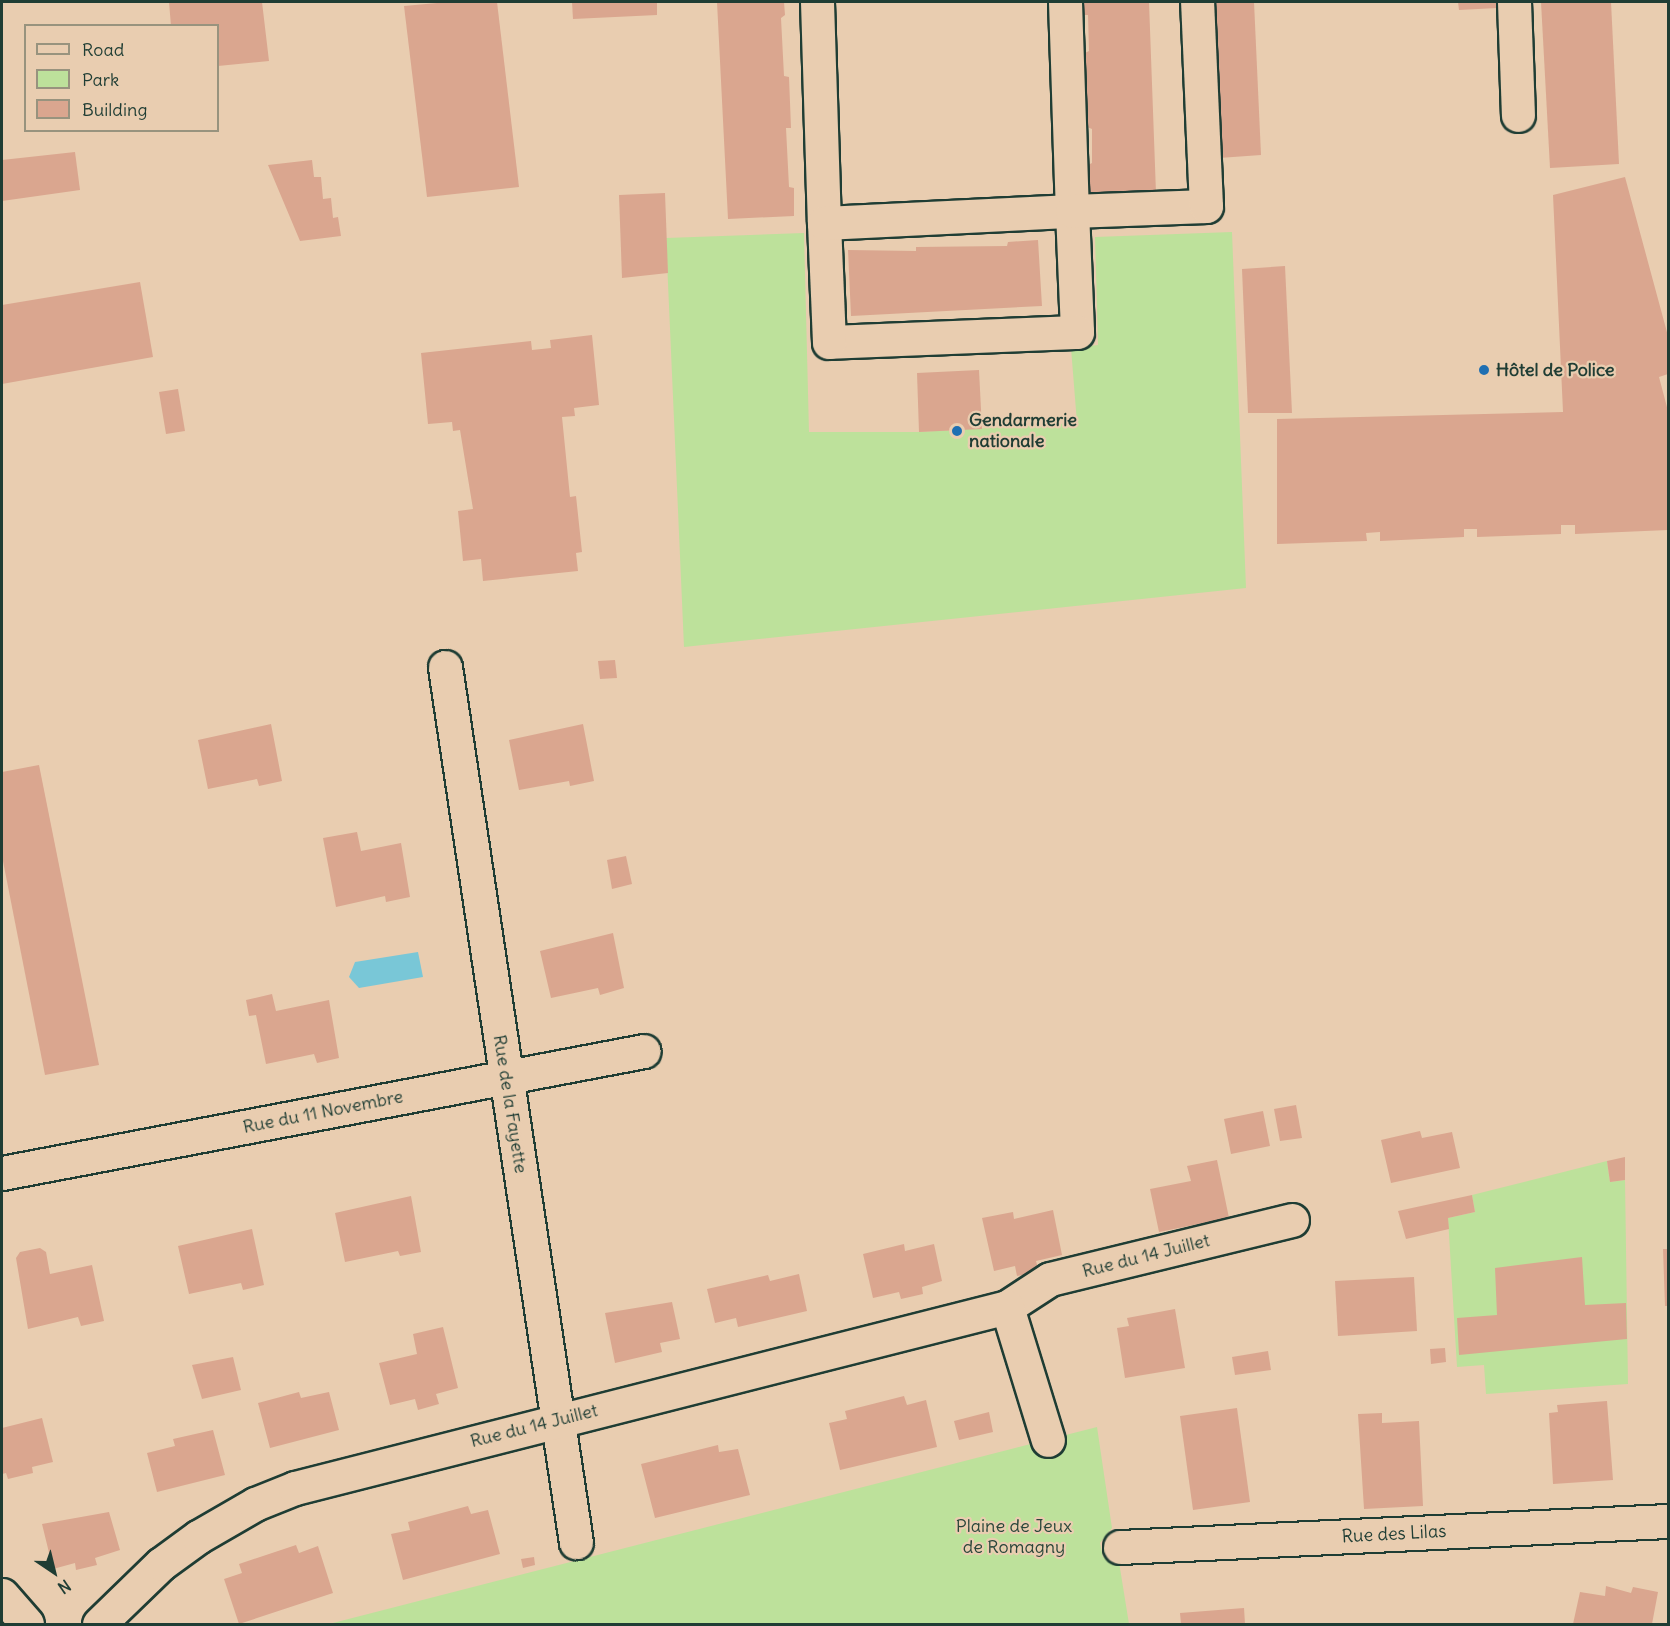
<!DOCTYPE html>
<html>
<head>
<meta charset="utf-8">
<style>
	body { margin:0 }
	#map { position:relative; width:1670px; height:1626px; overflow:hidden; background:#e9cdb0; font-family:Delius,sans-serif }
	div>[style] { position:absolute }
	.green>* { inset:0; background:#bde19b }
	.water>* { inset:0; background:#79c7d7 }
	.building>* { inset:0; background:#daa68f }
	.roads { filter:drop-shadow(2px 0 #1f3d34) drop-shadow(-2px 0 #1f3d34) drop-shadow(0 2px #1f3d34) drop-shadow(0 -2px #1f3d34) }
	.minor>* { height:33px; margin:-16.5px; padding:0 16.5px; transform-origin:16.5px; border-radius:16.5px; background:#e9cdb0 }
	.dots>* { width:16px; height:16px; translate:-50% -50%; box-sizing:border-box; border:3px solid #e9cdb0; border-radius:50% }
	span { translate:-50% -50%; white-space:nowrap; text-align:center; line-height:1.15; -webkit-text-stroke:4.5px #e9cdb0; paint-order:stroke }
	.poi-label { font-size:18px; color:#1f3d34; font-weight:700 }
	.left { translate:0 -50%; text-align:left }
	.street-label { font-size:18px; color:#1f3d34 }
	.park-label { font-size:18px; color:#274539 }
	.frame { position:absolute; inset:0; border:3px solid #1f3d34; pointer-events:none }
	.legend { position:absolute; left:24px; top:24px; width:195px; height:108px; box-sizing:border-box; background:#e9cdb0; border:2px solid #98937e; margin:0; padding:8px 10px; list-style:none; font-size:18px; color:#1f3d34 }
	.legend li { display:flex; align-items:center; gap:12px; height:30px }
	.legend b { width:30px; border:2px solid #98937e }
	.north { position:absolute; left:24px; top:1542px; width:60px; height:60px; -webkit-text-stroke:4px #e9cdb0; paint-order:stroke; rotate:145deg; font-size:16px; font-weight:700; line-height:24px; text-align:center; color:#1f3d34 }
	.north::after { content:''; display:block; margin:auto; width:21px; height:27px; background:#1f3d34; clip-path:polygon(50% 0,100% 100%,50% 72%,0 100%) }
</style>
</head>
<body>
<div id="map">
	<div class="green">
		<i style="clip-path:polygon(1232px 232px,1246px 588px,684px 647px,666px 238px,804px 233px,809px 432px,919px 432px,1077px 423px,1071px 348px,1098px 345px,1095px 237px)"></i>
		<i style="clip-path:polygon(1607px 1161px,1610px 1182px,1625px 1180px,1628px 1384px,1486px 1394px,1484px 1365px,1457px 1367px,1448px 1218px,1475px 1212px,1472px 1195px)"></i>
		<i style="clip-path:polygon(1097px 1427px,1112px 1528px,1100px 1543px,1103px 1557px,1119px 1562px,1129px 1624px,329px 1624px)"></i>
	</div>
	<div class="water">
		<i style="clip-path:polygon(418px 952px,423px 977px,359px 988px,349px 977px,355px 962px)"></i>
	</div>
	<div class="building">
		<i style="clip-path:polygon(169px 2px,262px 2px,269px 61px,218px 66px,218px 26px,171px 26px)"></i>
		<i style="clip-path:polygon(448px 2px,497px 2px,519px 187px,427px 197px,404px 6px)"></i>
		<i style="clip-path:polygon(572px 2px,657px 2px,657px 15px,573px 19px)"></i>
		<i style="clip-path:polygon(717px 2px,784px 2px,785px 15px,781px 18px,784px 76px,789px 77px,791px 128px,786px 128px,789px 187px,794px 188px,794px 216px,728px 219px)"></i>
		<i style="clip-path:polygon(1083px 2px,1149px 2px,1156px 193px,1090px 195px,1088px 165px,1092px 163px,1092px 129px,1087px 127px,1085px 53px,1089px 51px,1088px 15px,1084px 15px)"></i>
		<i style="clip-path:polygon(1213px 2px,1254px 2px,1261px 155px,1219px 158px)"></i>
		<i style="clip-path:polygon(1458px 2px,1497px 2px,1497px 8px,1459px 10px)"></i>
		<i style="clip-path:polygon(1541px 2px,1611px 2px,1619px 164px,1550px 168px)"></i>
		<i style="clip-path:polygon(75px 152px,80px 190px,2px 201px,2px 160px)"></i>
		<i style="clip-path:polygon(312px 160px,314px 177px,321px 177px,323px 199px,331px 198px,333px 218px,338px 217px,341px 236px,300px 241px,268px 165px)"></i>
		<i style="clip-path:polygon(1625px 177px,1668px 336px,1668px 374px,1659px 377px,1668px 411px,1668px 530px,1575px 534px,1575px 525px,1561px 525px,1561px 534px,1477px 537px,1477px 529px,1464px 529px,1464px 537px,1380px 541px,1380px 532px,1366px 533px,1367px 541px,1277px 544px,1277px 419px,1563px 412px,1553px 195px)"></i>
		<i style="clip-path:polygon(665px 193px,668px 273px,622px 278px,619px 195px)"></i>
		<i style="clip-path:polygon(1038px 240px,1042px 306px,851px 316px,848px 250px,916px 251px,916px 247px,1007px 246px,1008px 242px)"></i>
		<i style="clip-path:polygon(1285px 266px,1292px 413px,1248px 413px,1242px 269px)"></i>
		<i style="clip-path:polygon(140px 282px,153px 357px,2px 384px,2px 305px)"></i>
		<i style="clip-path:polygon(592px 335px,599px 405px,574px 408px,575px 416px,562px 417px,570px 497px,576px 496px,582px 552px,576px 553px,578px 571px,483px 581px,481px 559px,463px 561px,458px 511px,473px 509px,460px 430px,453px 431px,452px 422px,428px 424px,421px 353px,531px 341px,532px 350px,551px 348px,550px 340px)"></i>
		<i style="clip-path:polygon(979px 370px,982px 429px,919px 432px,917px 373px)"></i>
		<i style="clip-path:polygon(178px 389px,185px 431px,166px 434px,159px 392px)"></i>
		<i style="clip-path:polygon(615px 660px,617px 678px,600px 679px,598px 661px)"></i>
		<i style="clip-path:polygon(271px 724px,282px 781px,259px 786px,257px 779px,208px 789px,198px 740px)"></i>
		<i style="clip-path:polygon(583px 724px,594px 781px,570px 786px,569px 781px,519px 790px,509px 740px)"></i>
		<i style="clip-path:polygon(39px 765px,99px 1065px,45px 1075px,2px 856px,2px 772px)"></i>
		<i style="clip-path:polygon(357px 832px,361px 851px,401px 843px,410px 897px,386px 902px,385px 896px,336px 907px,323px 838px)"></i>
		<i style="clip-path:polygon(626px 856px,632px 884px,612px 889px,607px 860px)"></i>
		<i style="clip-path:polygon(613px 933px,624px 988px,600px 995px,598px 988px,551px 998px,540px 951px)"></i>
		<i style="clip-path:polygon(272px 994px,276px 1011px,329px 1000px,339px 1058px,317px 1063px,314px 1054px,266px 1064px,256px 1015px,249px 1016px,246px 1000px)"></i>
		<i style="clip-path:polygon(1296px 1105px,1302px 1138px,1280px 1141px,1274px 1109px)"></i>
		<i style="clip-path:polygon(1263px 1111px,1270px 1146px,1231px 1154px,1224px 1119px)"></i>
		<i style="clip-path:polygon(1420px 1131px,1422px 1138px,1452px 1132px,1460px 1168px,1391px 1183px,1381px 1140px)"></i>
		<i style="clip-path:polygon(1625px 1157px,1625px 1180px,1610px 1182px,1607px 1161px)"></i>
		<i style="clip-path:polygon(1217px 1160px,1229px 1218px,1159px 1232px,1150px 1189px,1191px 1181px,1187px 1166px)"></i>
		<i style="clip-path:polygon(1472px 1195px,1475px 1212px,1448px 1218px,1449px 1229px,1406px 1239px,1398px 1211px)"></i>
		<i style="clip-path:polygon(411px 1196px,421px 1252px,400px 1256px,398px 1251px,345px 1262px,335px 1213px)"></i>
		<i style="clip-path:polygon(1053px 1210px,1062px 1255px,1036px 1261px,1039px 1272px,1017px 1276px,1015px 1266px,994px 1271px,982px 1218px,1013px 1212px,1014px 1219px)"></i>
		<i style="clip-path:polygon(252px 1229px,264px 1285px,243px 1290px,241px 1283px,189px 1294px,178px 1246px)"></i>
		<i style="clip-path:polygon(904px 1244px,905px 1251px,934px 1244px,942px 1281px,922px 1287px,923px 1294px,901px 1299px,899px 1292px,873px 1298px,863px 1254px)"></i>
		<i style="clip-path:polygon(40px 1248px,46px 1252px,50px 1274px,92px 1265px,104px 1321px,81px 1326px,78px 1317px,28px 1329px,16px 1258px,20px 1252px)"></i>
		<i style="clip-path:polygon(1663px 1249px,1668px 1249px,1668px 1306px,1665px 1306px)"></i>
		<i style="clip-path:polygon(1582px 1257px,1585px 1305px,1626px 1303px,1627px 1339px,1459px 1355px,1457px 1318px,1497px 1315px,1495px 1268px)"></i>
		<i style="clip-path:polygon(799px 1274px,807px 1311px,738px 1327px,736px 1318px,715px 1323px,707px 1289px,768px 1275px,770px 1281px)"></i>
		<i style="clip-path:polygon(1414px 1277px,1417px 1331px,1338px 1336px,1335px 1281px)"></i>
		<i style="clip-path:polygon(672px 1302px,680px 1339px,660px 1343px,662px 1352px,615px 1363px,605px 1313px)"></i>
		<i style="clip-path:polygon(1175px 1309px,1185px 1368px,1125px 1378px,1117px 1328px,1129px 1326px,1127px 1318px)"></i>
		<i style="clip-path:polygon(443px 1327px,458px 1388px,436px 1394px,439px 1404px,418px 1410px,415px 1399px,390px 1405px,379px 1363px,417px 1354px,413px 1334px)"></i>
		<i style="clip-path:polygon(1445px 1348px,1446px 1362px,1431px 1364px,1430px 1349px)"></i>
		<i style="clip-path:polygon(1268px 1351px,1271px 1370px,1235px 1375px,1232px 1357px)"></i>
		<i style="clip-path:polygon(233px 1357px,241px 1390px,202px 1399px,192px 1365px)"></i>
		<i style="clip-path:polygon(299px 1392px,301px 1398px,329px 1392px,339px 1430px,270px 1448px,258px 1403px)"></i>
		<i style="clip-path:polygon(904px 1396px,907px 1405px,926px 1400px,937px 1447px,840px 1470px,829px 1423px,847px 1419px,845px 1411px)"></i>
		<i style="clip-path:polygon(1607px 1401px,1613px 1480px,1553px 1484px,1549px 1413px,1558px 1412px,1557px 1405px)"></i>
		<i style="clip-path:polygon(1237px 1408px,1250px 1502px,1193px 1510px,1180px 1416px)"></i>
		<i style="clip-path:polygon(989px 1412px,993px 1432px,959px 1440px,954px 1421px)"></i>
		<i style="clip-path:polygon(1382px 1413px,1382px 1423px,1419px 1421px,1423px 1506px,1364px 1509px,1358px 1414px)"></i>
		<i style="clip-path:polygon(42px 1418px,53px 1462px,32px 1467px,33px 1473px,8px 1479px,6px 1473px,2px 1474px,2px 1428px)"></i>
		<i style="clip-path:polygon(213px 1430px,225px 1475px,157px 1492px,147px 1453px,175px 1446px,173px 1439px)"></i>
		<i style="clip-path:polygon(718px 1445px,719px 1452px,738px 1449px,750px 1495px,655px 1518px,641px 1464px)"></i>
		<i style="clip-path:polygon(468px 1506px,471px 1514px,488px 1510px,500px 1554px,403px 1580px,391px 1534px,410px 1530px,408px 1522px)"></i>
		<i style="clip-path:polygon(109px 1512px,120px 1550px,95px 1558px,97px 1565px,76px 1570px,75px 1563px,53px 1569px,42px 1524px)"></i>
		<i style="clip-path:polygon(296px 1545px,299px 1553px,318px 1546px,333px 1593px,239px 1624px,224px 1579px,242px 1573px,239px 1564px)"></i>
		<i style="clip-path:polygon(534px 1557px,535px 1565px,523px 1568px,521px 1559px)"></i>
		<i style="clip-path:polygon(1606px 1586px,1631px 1593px,1633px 1587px,1658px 1592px,1652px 1624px,1573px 1624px,1580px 1592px,1605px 1596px)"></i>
		<i style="clip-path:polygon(1244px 1608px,1245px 1624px,1181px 1624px,1180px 1613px)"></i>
	</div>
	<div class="roads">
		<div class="minor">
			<i style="left:817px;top:2px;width:221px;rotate:88.2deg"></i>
			<i style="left:1065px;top:2px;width:209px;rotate:88.1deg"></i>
			<i style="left:1072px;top:211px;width:121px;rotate:87.6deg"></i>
			<i style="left:1077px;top:332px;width:248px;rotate:177.7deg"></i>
			<i style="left:829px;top:342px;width:119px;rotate:-92.4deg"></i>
			<i style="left:824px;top:223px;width:248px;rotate:-2.8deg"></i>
			<i style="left:1072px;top:211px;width:134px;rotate:-2.1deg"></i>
			<i style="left:1206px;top:206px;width:204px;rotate:-92.5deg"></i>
			<i style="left:1514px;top:2px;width:113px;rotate:88deg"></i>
			<i style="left:445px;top:667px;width:885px;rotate:81.49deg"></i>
			<i style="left:2px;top:1173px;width:653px;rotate:-10.76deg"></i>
			<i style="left:1007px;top:1307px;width:51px;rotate:-33.1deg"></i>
			<i style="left:1050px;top:1279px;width:249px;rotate:-13.7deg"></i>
			<i style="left:1120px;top:1547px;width:549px;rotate:-2.72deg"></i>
			<i style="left:2px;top:1595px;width:38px;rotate:49deg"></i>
			<i style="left:99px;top:1624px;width:86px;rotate:-44.1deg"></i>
			<i style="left:161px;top:1564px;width:46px;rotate:-36.1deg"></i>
			<i style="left:198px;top:1537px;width:66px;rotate:-30.1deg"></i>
			<i style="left:255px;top:1504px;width:43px;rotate:-21.8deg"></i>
			<i style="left:295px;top:1488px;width:735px;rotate:-14.26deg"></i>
			<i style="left:1007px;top:1307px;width:139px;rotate:72.9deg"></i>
		</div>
	</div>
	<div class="dots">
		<i style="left:1484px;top:370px;background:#1f6fb2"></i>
		<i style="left:957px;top:431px;background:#1f6fb2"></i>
	</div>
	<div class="poi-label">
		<span class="left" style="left:1496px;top:370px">Hôtel de Police</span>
		<span class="left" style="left:969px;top:431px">Gendarmerie<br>nationale</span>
	</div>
	<div class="street-label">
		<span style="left:510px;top:1104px;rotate:81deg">Rue de la Fayette</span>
		<span style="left:323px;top:1112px;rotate:-11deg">Rue du 11 Novembre</span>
		<span style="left:1146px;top:1256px;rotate:-14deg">Rue du 14 Juillet</span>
		<span style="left:534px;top:1426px;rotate:-14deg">Rue du 14 Juillet</span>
		<span style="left:1394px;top:1534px;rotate:-3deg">Rue des Lilas</span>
	</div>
	<div class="park-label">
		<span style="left:1014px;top:1537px">Plaine de Jeux<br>de Romagny</span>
	</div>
	<div class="frame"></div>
	<ul class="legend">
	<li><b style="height:8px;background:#e9cdb0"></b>Road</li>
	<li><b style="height:16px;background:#bde19b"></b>Park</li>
	<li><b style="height:16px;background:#daa68f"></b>Building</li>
	</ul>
	<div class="north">N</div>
</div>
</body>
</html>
